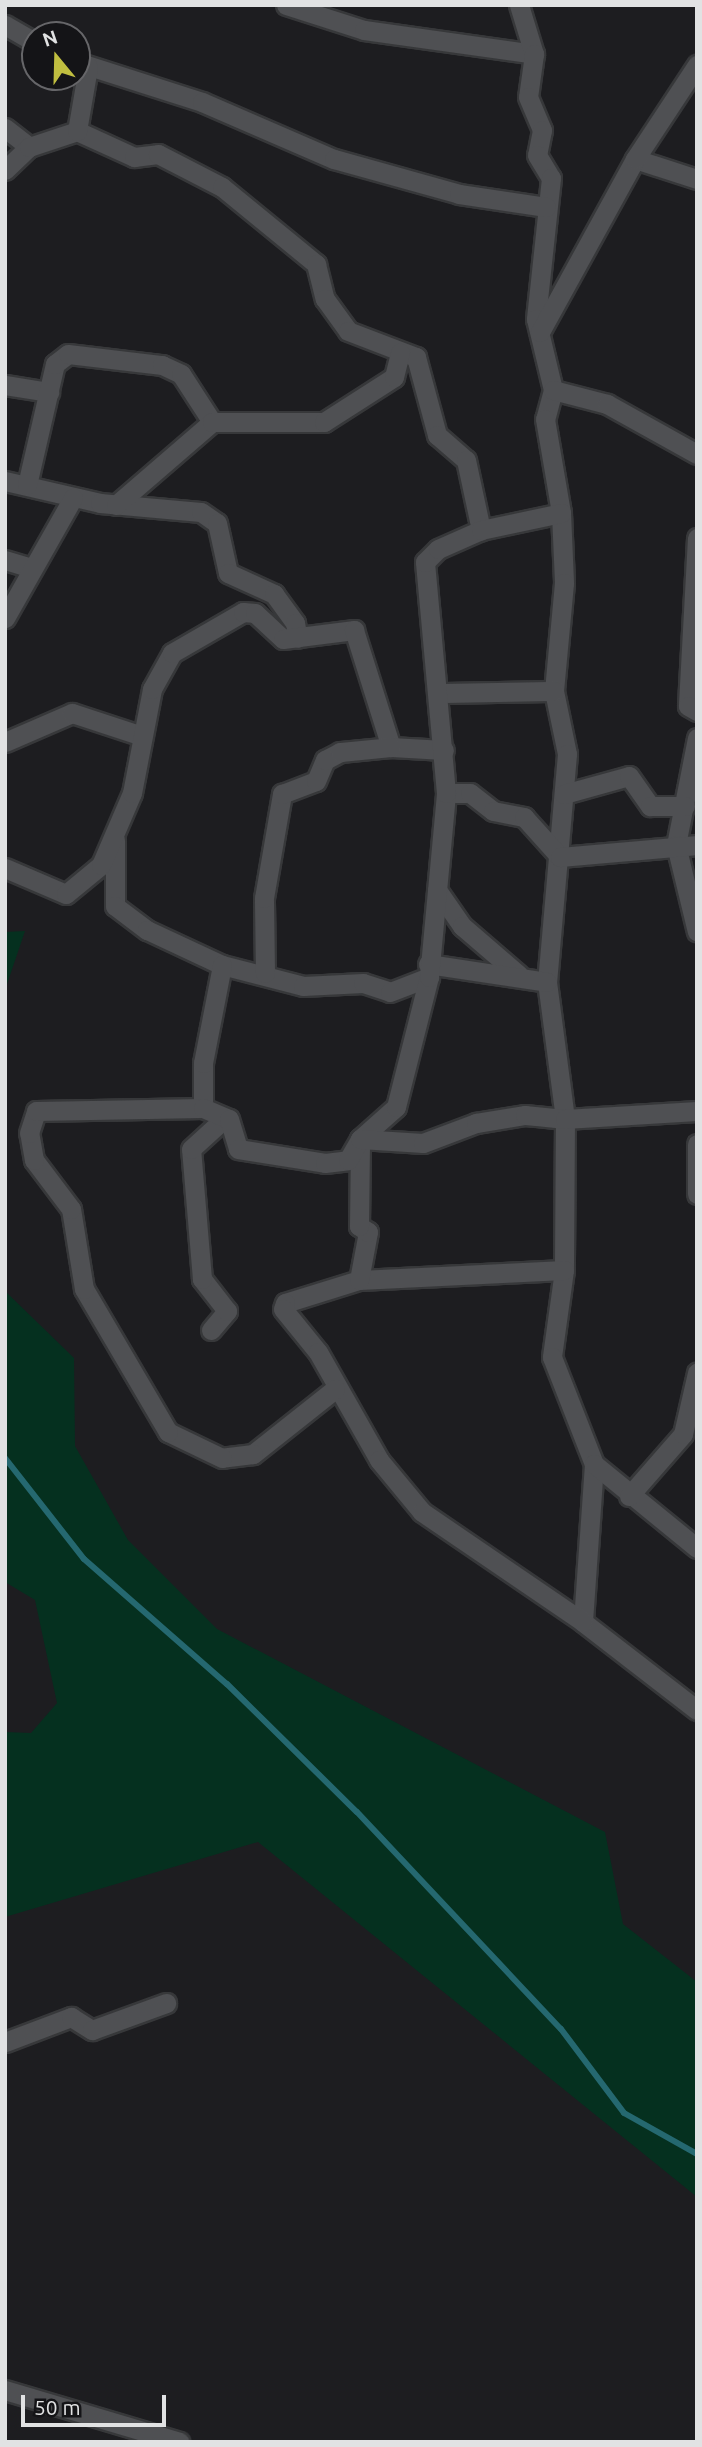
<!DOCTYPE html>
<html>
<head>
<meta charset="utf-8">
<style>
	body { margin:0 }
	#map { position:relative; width:702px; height:2447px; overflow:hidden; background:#1d1d20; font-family:Ubuntu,sans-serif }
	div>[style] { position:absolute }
	.green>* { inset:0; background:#05301f }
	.stream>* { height:6px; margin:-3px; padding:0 3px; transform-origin:3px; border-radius:3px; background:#256870 }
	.roads { filter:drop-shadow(2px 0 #37383a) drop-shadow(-2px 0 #37383a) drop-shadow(0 2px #37383a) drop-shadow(0 -2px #37383a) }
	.minor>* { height:19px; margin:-9.5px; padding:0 9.5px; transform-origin:9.5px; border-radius:9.5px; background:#4f5053 }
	span { translate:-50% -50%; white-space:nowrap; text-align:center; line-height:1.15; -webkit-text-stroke:5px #141417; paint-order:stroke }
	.frame { position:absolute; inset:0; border:7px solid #e1e2e3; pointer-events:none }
	.north { position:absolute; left:21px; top:21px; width:70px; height:70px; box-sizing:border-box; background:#141417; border:2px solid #666669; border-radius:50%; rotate:341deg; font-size:19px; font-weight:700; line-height:28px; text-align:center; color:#e1e2e3 }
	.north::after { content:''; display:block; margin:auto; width:24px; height:32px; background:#c0be40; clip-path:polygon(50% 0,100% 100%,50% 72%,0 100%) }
	.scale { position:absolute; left:21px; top:2395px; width:145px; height:32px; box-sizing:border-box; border:4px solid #e1e2e3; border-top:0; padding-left:9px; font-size:21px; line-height:24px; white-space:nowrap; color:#e1e2e3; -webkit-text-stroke:5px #141417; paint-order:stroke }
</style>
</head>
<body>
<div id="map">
	<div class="green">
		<i style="clip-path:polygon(25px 931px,5px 990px,5px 932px)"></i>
		<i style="clip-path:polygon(5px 1291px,74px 1358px,75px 1446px,128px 1540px,217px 1629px,605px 1832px,623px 1924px,697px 1982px,697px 2197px,258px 1842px,5px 1917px,5px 1732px,31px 1733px,57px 1703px,35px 1600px,5px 1582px)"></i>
	</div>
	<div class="stream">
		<i style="left:5px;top:1458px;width:128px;rotate:52deg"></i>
		<i style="left:84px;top:1559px;width:190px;rotate:41.2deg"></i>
		<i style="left:227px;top:1684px;width:182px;rotate:44.6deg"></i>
		<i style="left:357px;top:1812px;width:298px;rotate:46.8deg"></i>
		<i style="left:561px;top:2029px;width:105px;rotate:53.1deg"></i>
		<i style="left:624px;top:2113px;width:84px;rotate:29.3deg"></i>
	</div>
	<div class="roads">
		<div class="minor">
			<i style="left:286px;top:5px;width:82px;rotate:17.8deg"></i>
			<i style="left:364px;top:30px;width:172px;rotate:8deg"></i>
			<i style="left:519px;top:5px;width:51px;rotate:73deg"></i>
			<i style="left:534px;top:54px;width:43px;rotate:97.9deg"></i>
			<i style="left:528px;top:97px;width:36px;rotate:67deg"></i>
			<i style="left:542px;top:130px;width:25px;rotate:101deg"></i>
			<i style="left:537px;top:155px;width:27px;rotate:59deg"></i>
			<i style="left:551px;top:178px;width:142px;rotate:96.1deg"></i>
			<i style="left:536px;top:319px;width:73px;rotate:76.5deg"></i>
			<i style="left:553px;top:390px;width:30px;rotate:105deg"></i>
			<i style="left:545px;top:419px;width:95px;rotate:80.3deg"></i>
			<i style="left:561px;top:513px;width:70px;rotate:87.5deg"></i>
			<i style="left:564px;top:583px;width:108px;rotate:95.3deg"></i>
			<i style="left:554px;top:691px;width:64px;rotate:78.3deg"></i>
			<i style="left:567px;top:754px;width:229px;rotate:95deg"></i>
			<i style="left:547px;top:982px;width:138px;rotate:82.5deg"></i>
			<i style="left:565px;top:1119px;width:151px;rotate:90.4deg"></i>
			<i style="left:564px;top:1270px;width:88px;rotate:97.9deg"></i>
			<i style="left:552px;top:1357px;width:115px;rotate:68.6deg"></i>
			<i style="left:594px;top:1464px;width:158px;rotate:94deg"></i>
			<i style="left:583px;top:1622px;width:144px;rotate:37.7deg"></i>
			<i style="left:5px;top:25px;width:34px;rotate:30deg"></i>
			<i style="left:77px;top:62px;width:131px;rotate:17.7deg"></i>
			<i style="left:202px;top:102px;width:144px;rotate:23.4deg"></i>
			<i style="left:334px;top:159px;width:130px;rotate:15.6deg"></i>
			<i style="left:459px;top:194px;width:88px;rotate:8.5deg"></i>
			<i style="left:5px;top:128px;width:31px;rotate:38deg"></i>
			<i style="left:77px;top:131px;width:63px;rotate:24.5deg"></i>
			<i style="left:134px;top:157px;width:24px;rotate:-7deg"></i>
			<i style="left:158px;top:154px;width:72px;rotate:27.3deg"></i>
			<i style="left:222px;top:187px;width:122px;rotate:39.3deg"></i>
			<i style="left:316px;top:264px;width:36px;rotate:76deg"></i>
			<i style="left:325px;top:299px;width:39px;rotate:54deg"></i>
			<i style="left:348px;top:331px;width:73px;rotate:20.9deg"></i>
			<i style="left:416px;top:357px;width:81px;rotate:74.9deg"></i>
			<i style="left:437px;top:435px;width:38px;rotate:41deg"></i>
			<i style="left:466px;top:460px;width:72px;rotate:77.9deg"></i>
			<i style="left:635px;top:159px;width:65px;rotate:17.9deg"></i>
			<i style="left:5px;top:170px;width:33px;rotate:-44deg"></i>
			<i style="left:29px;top:147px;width:51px;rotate:-18.4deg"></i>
			<i style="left:77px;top:131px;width:65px;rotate:-80.2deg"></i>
			<i style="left:540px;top:332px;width:197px;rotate:-61.2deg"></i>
			<i style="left:635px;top:159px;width:113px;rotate:-56.6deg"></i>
			<i style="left:5px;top:385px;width:45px;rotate:9deg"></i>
			<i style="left:553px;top:390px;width:56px;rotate:14.5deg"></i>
			<i style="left:607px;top:404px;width:103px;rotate:29.1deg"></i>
			<i style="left:5px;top:481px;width:98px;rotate:13deg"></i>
			<i style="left:100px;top:503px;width:101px;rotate:5.1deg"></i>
			<i style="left:201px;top:512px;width:19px;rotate:35deg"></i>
			<i style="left:217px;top:523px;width:51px;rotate:77.6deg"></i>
			<i style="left:228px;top:573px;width:51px;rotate:24.5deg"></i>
			<i style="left:274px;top:594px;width:36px;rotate:54deg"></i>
			<i style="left:295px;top:623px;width:15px;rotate:79deg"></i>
			<i style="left:27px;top:485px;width:124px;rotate:-77deg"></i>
			<i style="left:55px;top:364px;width:16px;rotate:-38deg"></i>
			<i style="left:68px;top:354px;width:95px;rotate:6.7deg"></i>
			<i style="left:162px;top:365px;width:21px;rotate:25deg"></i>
			<i style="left:181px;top:374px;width:57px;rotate:57.1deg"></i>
			<i style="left:116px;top:505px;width:127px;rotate:-40.8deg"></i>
			<i style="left:212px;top:422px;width:112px"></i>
			<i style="left:324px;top:422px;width:83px;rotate:-32.7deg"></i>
			<i style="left:394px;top:377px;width:25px;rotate:-76deg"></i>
			<i style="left:697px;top:538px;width:168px;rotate:93.1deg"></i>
			<i style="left:688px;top:706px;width:10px;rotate:29deg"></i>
			<i style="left:5px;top:560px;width:28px;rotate:17deg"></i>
			<i style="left:5px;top:618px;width:138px;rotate:-60.5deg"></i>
			<i style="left:440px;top:693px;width:114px;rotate:-1deg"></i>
			<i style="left:697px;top:738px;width:109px;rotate:101.1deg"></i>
			<i style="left:676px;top:845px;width:89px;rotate:76.4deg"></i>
			<i style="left:5px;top:742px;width:73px;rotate:-23.4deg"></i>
			<i style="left:72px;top:713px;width:74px;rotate:18.2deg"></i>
			<i style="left:446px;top:793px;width:24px"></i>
			<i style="left:470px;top:793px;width:29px;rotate:38deg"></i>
			<i style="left:493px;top:811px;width:32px;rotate:11deg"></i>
			<i style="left:524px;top:817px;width:54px;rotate:48deg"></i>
			<i style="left:560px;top:857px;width:138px;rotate:-5deg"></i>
			<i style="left:564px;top:794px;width:67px;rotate:-15.5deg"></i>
			<i style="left:629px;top:776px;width:37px;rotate:55deg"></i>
			<i style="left:650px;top:806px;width:35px"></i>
			<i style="left:115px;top:840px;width:66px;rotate:90deg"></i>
			<i style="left:115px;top:906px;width:40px;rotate:37deg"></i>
			<i style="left:147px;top:930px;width:83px;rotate:25deg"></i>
			<i style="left:222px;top:965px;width:84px;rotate:14.5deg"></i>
			<i style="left:303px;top:986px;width:60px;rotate:-2.9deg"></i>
			<i style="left:363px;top:983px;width:28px;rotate:18deg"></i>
			<i style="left:390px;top:992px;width:42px;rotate:-21deg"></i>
			<i style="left:5px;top:868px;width:66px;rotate:23.1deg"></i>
			<i style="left:66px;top:894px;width:45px;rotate:-39.6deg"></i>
			<i style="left:101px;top:865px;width:78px;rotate:-66.7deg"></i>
			<i style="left:132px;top:793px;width:106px;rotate:-79.1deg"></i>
			<i style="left:152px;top:689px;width:41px;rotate:-60.9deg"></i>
			<i style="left:172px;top:653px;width:82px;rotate:-30deg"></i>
			<i style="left:243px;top:612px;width:12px;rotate:5deg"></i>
			<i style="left:255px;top:613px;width:38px;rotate:43deg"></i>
			<i style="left:283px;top:639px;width:72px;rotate:-7.2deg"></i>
			<i style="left:354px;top:630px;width:123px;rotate:72.5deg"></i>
			<i style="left:391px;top:747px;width:53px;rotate:3.2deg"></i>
			<i style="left:437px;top:890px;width:44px;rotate:55.2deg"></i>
			<i style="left:462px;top:926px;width:75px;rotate:40.7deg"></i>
			<i style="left:428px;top:964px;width:120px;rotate:8.6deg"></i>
			<i style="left:265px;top:973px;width:75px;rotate:-90.8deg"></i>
			<i style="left:264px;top:898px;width:106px;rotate:-80.2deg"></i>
			<i style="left:282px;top:794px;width:36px;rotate:-21deg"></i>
			<i style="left:316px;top:781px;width:23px;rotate:-67deg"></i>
			<i style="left:325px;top:760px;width:17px;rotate:-28deg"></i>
			<i style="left:340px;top:752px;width:51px;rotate:-5.6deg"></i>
			<i style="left:203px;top:1108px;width:45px;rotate:-90deg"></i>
			<i style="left:203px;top:1063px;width:100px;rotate:-79deg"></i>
			<i style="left:697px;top:1144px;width:50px;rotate:90deg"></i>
			<i style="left:564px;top:1270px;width:205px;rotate:177.2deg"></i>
			<i style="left:359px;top:1280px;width:77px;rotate:162.7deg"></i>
			<i style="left:285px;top:1303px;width:6px;rotate:108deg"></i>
			<i style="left:283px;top:1309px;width:55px;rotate:50.9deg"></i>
			<i style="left:318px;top:1352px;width:124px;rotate:60.5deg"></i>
			<i style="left:379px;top:1460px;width:67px;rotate:50.4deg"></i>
			<i style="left:422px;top:1512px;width:195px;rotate:34.3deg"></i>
			<i style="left:359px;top:1280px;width:49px;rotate:-79.4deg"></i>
			<i style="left:368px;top:1232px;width:11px;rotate:-146deg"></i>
			<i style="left:359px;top:1226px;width:87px;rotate:-89.3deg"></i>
			<i style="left:360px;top:1139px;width:48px;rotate:-41.6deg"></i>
			<i style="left:396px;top:1107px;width:134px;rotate:-75.8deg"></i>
			<i style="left:429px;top:977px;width:185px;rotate:-84.7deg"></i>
			<i style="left:446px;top:793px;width:232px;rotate:-95.2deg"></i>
			<i style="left:425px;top:562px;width:18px;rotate:-45deg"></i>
			<i style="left:438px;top:549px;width:47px;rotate:-23.8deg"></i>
			<i style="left:481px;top:530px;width:82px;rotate:-12deg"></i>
			<i style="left:211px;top:1330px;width:25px;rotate:-50deg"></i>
			<i style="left:227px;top:1311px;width:41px;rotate:-128deg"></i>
			<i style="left:202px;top:1279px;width:130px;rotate:-94.8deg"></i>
			<i style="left:191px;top:1149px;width:46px;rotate:-42.4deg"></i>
			<i style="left:335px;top:1389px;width:105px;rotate:141.6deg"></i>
			<i style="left:253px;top:1454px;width:31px;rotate:173deg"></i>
			<i style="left:222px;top:1458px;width:60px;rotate:-154.3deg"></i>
			<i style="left:168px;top:1432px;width:166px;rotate:-120.4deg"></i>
			<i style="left:84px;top:1289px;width:81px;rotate:-99.2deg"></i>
			<i style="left:71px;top:1209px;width:61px;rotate:-127.1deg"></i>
			<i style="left:34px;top:1160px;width:27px;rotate:-100deg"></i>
			<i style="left:29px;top:1133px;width:23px;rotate:-72deg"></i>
			<i style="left:36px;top:1111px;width:167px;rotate:-1deg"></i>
			<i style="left:203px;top:1108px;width:28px;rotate:23deg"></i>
			<i style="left:229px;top:1119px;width:31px;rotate:73deg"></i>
			<i style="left:238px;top:1149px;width:88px;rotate:9.1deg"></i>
			<i style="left:325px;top:1163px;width:23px;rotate:-7deg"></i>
			<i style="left:348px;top:1160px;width:24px;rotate:-60deg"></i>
			<i style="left:360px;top:1139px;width:63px;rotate:3.6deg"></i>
			<i style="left:423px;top:1143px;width:57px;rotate:-20.7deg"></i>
			<i style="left:476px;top:1123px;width:50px;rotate:-9.3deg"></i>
			<i style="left:525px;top:1115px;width:40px;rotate:5.7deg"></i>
			<i style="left:565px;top:1119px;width:132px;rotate:-3.5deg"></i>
			<i style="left:594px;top:1464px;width:133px;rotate:39.2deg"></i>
			<i style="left:629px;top:1496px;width:82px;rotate:-48.9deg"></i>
			<i style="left:683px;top:1434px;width:63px;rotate:-77.1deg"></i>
			<i style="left:5px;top:2042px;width:71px;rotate:-20.7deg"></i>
			<i style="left:71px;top:2017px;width:25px;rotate:32deg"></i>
			<i style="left:92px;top:2030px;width:79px;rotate:-20deg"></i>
			<i style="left:5px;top:2390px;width:182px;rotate:16.6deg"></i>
		</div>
	</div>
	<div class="frame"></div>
	<div class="north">N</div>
	<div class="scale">50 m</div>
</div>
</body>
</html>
